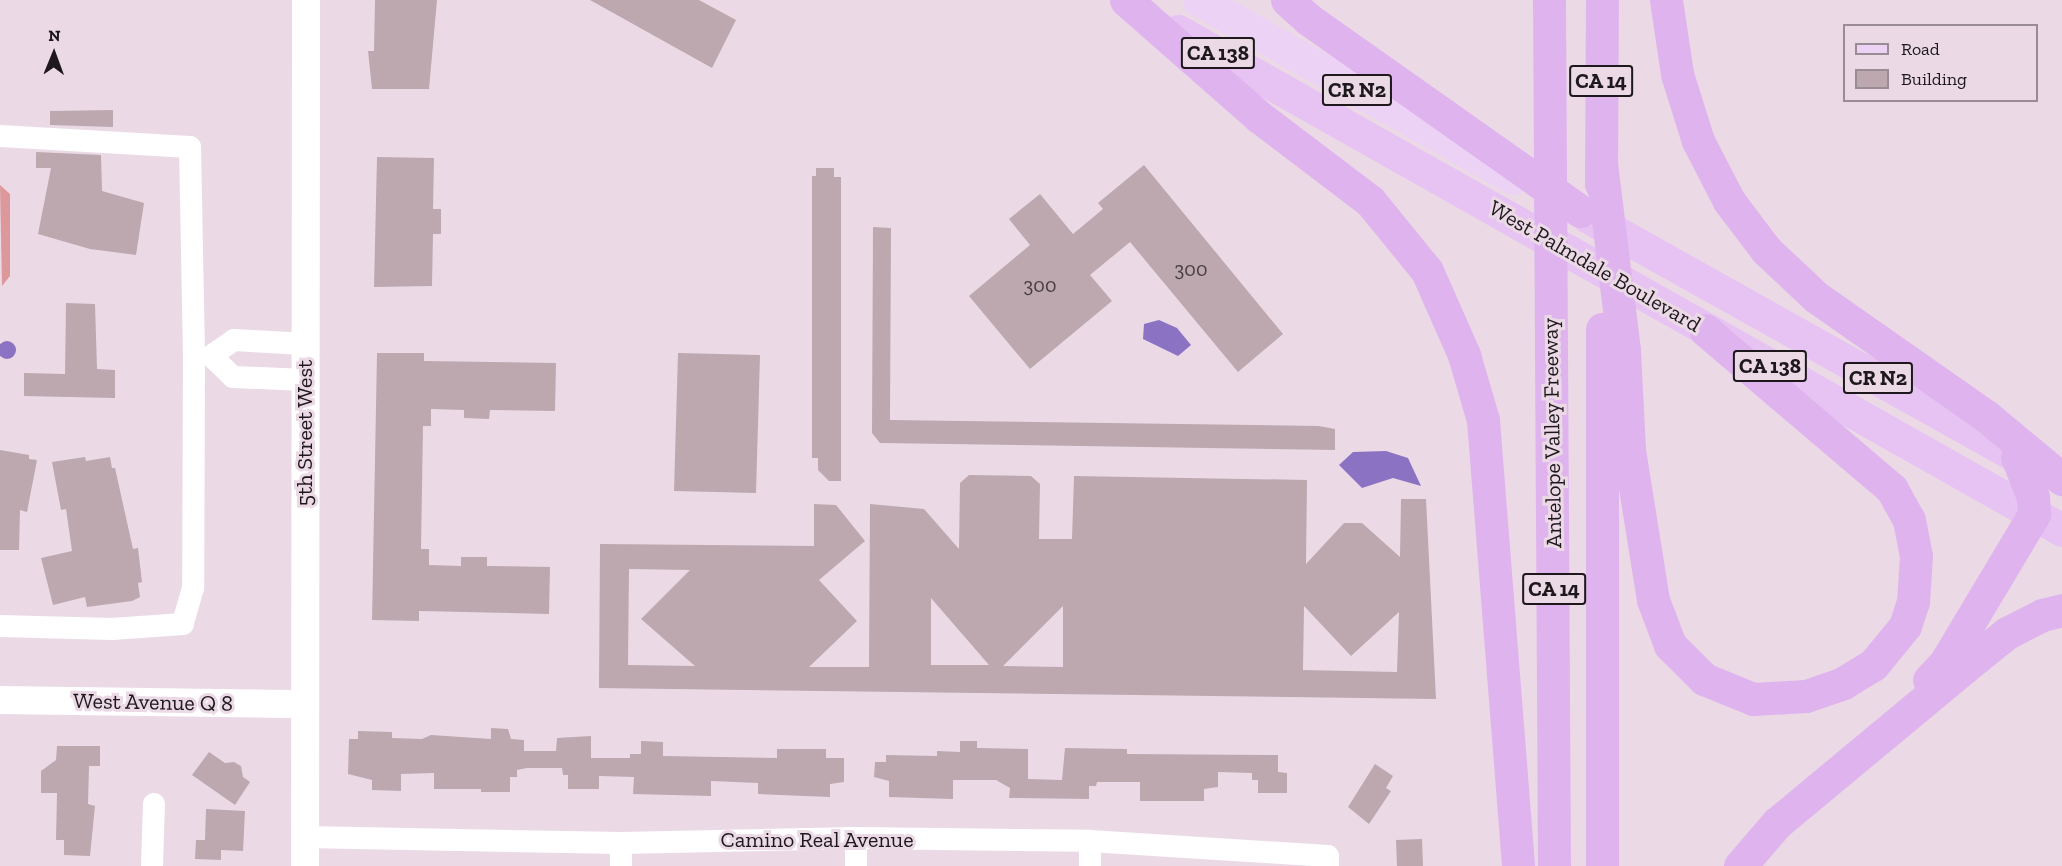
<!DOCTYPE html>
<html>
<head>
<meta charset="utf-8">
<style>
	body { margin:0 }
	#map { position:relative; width:2062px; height:866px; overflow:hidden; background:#ebdae6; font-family:"Zilla Slab",serif }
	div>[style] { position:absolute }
	.green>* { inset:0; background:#dc989a }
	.water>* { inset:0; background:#8c72c2 }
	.round { border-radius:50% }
	.building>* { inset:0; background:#bca8ae }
	.minor>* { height:22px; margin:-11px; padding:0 11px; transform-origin:11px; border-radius:11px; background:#fff }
	.tertiary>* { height:28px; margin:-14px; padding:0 14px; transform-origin:14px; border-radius:14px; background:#fff }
	.primary>* { height:33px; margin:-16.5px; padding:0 16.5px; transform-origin:16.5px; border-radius:16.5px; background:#ecd2f5 }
	.trunk>* { height:33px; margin:-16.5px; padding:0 16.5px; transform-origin:16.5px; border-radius:16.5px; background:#e6c3f2 }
	.motorway>* { height:33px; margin:-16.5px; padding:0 16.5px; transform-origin:16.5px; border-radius:16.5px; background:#dfb4ee }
	span { translate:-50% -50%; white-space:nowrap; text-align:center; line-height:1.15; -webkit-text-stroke:6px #ebdae6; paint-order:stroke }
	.number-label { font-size:20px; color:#463c40 }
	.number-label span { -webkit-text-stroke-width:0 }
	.shield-label span { padding:2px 4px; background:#ebdae6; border:2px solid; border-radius:4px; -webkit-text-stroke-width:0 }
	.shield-label { font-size:21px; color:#1e181c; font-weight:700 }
	.street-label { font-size:22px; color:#1e181c }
	.legend { position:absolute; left:1843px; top:24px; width:195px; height:78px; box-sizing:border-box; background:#ebdae6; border:2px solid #998c95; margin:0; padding:8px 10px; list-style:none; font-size:18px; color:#1e181c }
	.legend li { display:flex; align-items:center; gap:12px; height:30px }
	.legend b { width:30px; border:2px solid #998c95 }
	.north { position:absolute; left:24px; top:24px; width:60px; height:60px; -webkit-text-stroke:4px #ebdae6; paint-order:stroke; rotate:1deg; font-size:16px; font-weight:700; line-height:24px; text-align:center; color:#1e181c }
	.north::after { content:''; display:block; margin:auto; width:21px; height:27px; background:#1e181c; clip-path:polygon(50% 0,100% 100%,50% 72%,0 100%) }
</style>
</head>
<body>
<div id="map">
	<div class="green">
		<i style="clip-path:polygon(0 185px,10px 194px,10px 276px,2px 286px)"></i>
	</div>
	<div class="water">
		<i style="clip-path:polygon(1159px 320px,1177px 328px,1191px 345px,1178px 356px,1143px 339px,1144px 324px)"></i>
		<i class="round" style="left:-2px;top:341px;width:18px;height:18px"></i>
		<i style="clip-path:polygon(1386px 451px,1408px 458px,1421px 486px,1393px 478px,1362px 488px,1339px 465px,1353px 452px)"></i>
	</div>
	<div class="building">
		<i style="clip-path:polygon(375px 0,437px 0,429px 89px,372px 89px,368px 51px,374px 51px)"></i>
		<i style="clip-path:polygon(590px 0,699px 0,736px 20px,712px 68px)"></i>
		<i style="clip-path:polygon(113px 110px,113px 127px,50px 125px,50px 111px)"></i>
		<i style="clip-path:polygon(36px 152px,101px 155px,102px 191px,144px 203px,136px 255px,90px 249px,38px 234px,51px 168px,36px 168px)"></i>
		<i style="clip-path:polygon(377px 157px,434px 158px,433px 209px,441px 209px,441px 234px,433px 234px,432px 286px,374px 287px)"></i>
		<i style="clip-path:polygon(1144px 165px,1283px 334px,1238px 372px,1130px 242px,1090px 275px,1112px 301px,1030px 369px,969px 296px,1030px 245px,1009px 219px,1040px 194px,1073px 234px,1103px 209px,1098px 203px)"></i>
		<i style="clip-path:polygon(816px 168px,834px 168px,834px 177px,841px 177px,841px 481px,829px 481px,818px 470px,818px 458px,812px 458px,812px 176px,816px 176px)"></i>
		<i style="clip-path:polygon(873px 227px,891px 228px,890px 420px,1319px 426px,1335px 429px,1335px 450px,880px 443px,872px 433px)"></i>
		<i style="clip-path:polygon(66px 303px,95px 304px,97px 369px,115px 370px,115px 398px,24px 396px,24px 373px,65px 374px)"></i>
		<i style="clip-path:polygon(377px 353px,424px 353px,424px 361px,556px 363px,555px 411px,490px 410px,489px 419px,464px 418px,464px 410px,431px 409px,431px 426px,423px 426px,421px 549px,429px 549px,429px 565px,461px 566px,461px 557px,487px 557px,487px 566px,550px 567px,549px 614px,419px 611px,419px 621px,372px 620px)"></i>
		<i style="clip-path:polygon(678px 353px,760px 355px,756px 493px,674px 491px)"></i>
		<i style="clip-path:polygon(0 450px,29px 455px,29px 459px,37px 460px,27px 512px,20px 510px,19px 550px,0 550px)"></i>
		<i style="clip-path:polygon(85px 457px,86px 461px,110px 457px,112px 468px,115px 468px,133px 549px,138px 548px,142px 582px,138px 583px,140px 597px,132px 601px,87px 607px,85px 597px,53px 605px,41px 558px,72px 551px,66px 509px,61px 510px,52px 462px)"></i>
		<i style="clip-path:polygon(evenodd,969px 475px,1031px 476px,1040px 484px,1039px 539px,1072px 539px,1074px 476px,1307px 480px,1306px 564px,1344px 523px,1362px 523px,1400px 557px,1401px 499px,1426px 499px,1436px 699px,599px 688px,600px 544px,814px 546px,814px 504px,836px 505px,865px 541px,819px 580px,857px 621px,809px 667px,869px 667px,870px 504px,924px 509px,959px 549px,960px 483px,969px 475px,629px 569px,690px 570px,641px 619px,695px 666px,628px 665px,629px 569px,969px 475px,931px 598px,989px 665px,931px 665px,931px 598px,969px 475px,1063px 606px,1063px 667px,1003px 666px,1063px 606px,969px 475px,1304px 606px,1351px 656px,1399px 612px,1397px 672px,1303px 670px,1304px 606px)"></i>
		<i style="clip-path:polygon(491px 728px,508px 729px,511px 739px,524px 740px,524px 751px,556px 751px,557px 738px,591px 736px,591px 758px,630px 758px,630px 754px,641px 754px,641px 741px,663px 742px,663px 756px,777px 758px,777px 749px,826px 749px,826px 758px,844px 758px,844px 782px,830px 784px,830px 797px,758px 794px,758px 783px,711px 781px,711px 796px,633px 794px,634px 777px,599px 776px,599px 789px,568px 789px,568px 775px,563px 775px,562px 768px,527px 768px,517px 770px,517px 777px,510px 777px,510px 792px,481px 792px,481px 789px,434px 789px,434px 773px,401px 774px,401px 791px,372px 790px,372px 780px,348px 774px,349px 739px,358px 739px,358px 731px,392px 732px,392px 738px,422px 739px,431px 735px,491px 739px)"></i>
		<i style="clip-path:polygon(960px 741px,977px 741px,977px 748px,1028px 749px,1028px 779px,1062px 780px,1065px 748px,1127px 749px,1127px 754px,1278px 755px,1278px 772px,1287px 773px,1287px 793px,1258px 793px,1258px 780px,1252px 780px,1252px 773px,1218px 772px,1218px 787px,1204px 789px,1204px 801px,1140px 801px,1140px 782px,1097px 782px,1096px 786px,1089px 786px,1089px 799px,1009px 798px,1010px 788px,996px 780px,953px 780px,953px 799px,889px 797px,889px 781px,874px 777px,875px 762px,886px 762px,886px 755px,937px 756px,937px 751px,960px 752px)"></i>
		<i style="clip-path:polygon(57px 746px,100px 746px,100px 766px,89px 766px,88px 804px,95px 806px,90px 856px,64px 855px,64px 840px,56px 840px,57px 793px,41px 793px,41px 771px,56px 760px)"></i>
		<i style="clip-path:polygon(209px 752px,225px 763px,234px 762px,241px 766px,243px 777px,250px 782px,235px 805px,192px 775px)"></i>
		<i style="clip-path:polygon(1375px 764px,1393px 776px,1386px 788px,1391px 791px,1369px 824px,1348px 807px)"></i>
		<i style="clip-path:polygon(206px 809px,245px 811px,243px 851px,221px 850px,221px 860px,195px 859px,196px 840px,205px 840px)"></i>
		<i style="clip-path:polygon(1422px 839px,1423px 866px,1397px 866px,1396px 840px)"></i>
	</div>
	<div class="minor">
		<i style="left:0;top:136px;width:190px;rotate:3.3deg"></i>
		<i style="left:190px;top:147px;width:210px;rotate:88.9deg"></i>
		<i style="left:194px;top:357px;width:231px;rotate:90.2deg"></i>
		<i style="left:193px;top:588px;width:37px;rotate:106deg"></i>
		<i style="left:183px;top:624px;width:71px;rotate:176deg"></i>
		<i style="left:112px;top:629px;width:112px;rotate:-178.5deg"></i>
		<i style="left:305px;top:380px;width:72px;rotate:-177.6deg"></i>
		<i style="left:233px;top:377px;width:30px;rotate:-136deg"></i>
		<i style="left:211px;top:356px;width:28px;rotate:-35deg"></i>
		<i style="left:234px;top:340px;width:71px;rotate:3.2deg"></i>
		<i style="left:305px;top:837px;width:316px;rotate:1.1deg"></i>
		<i style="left:621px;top:843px;width:235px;rotate:-1.2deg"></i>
		<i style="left:856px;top:838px;width:234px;rotate:0.7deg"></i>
		<i style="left:1090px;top:841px;width:238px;rotate:3.6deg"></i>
		<i style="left:1328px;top:856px;width:10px;rotate:90deg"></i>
		<i style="left:1090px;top:841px;width:25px;rotate:90deg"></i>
		<i style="left:152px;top:866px;width:62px;rotate:-88.2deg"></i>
		<i style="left:621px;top:866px;width:23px;rotate:-90deg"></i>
		<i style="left:856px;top:866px;width:28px;rotate:-90deg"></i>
	</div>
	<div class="tertiary">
		<i style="left:0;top:700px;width:305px;rotate:0.8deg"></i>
		<i style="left:305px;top:866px;width:866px;rotate:-89.93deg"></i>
	</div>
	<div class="primary">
		<i style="left:1199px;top:0;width:361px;rotate:29.5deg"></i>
	</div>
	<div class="trunk">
		<i style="left:1178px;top:31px;width:1015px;rotate:29.44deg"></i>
		<i style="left:1587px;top:216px;width:510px;rotate:29.23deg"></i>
	</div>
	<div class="motorway">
		<i style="left:1126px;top:0;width:176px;rotate:41.3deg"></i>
		<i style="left:1258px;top:116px;width:141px;rotate:37.2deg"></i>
		<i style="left:1370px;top:201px;width:90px;rotate:50.8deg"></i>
		<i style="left:1427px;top:271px;width:92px;rotate:66.2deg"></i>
		<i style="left:1464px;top:355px;width:68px;rotate:73.7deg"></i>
		<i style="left:1483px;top:420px;width:447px;rotate:85.5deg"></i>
		<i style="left:1287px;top:0;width:28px;rotate:42deg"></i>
		<i style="left:1308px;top:19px;width:333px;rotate:35.2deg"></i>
		<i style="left:1549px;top:0;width:866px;rotate:89.67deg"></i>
		<i style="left:1666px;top:0;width:75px;rotate:81.5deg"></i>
		<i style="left:1677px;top:74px;width:70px;rotate:72.6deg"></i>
		<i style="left:1698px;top:141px;width:68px;rotate:62.7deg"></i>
		<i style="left:1729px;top:201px;width:61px;rotate:52.9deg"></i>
		<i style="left:1766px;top:250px;width:69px;rotate:43.2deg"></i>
		<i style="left:1816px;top:297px;width:208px;rotate:35deg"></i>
		<i style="left:1986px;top:416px;width:99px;rotate:39.7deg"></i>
		<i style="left:1601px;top:163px;width:188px;rotate:83deg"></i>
		<i style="left:1624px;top:350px;width:100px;rotate:87.1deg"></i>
		<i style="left:1629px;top:450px;width:152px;rotate:80.9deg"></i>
		<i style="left:1653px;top:600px;width:48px;rotate:69.3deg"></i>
		<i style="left:1670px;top:645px;width:48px;rotate:45deg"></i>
		<i style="left:1704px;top:679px;width:53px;rotate:22.2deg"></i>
		<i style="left:1753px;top:699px;width:53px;rotate:-3.2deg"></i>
		<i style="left:1806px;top:696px;width:39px;rotate:-19deg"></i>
		<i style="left:1843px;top:683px;width:35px;rotate:-31deg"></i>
		<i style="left:1873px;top:665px;width:50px;rotate:-50.6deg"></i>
		<i style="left:1905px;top:626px;width:25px;rotate:-72deg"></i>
		<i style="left:1913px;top:602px;width:46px;rotate:-86.3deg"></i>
		<i style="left:1916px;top:556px;width:37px;rotate:-101deg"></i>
		<i style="left:1909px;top:520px;width:35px;rotate:-119deg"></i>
		<i style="left:1892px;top:489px;width:245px;rotate:-139.6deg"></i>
		<i style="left:1601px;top:184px;width:184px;rotate:-89.7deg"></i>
		<i style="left:1602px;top:329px;width:537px;rotate:90deg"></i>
		<i style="left:1929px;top:680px;width:23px;rotate:-47deg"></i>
		<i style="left:1945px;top:663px;width:174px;rotate:-59.1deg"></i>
		<i style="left:2034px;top:514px;width:17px;rotate:-93deg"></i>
		<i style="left:2033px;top:497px;width:43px;rotate:-111.8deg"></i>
		<i style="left:1740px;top:866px;width:57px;rotate:-49.3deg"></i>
		<i style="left:1777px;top:823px;width:259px;rotate:-39.7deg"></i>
		<i style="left:1976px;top:658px;width:40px;rotate:-39deg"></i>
		<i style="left:2007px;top:633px;width:39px;rotate:-27deg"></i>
		<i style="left:2042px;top:615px;width:21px;rotate:-14deg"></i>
	</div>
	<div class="number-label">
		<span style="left:1191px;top:269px">300</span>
		<span style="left:1040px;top:285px">300</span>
	</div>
	<div class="shield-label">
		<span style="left:1218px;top:53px">CA 138</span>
		<span style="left:1601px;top:81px">CA 14</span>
		<span style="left:1357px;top:90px">CR N2</span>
		<span style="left:1770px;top:366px">CA 138</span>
		<span style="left:1878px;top:378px">CR N2</span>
		<span style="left:1554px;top:589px">CA 14</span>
	</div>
	<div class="street-label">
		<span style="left:1595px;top:266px;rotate:30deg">West Palmdale Boulevard</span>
		<span style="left:305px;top:433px;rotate:-90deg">5th Street West</span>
		<span style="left:1552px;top:433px;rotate:-91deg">Antelope Valley Freeway</span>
		<span style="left:153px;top:702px;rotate:1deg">West Avenue Q 8</span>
		<span style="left:817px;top:840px">Camino Real Avenue</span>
	</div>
	<ul class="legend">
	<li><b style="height:8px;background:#ecd2f5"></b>Road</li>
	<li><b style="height:16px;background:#bca8ae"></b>Building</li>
	</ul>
	<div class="north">N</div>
</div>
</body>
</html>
